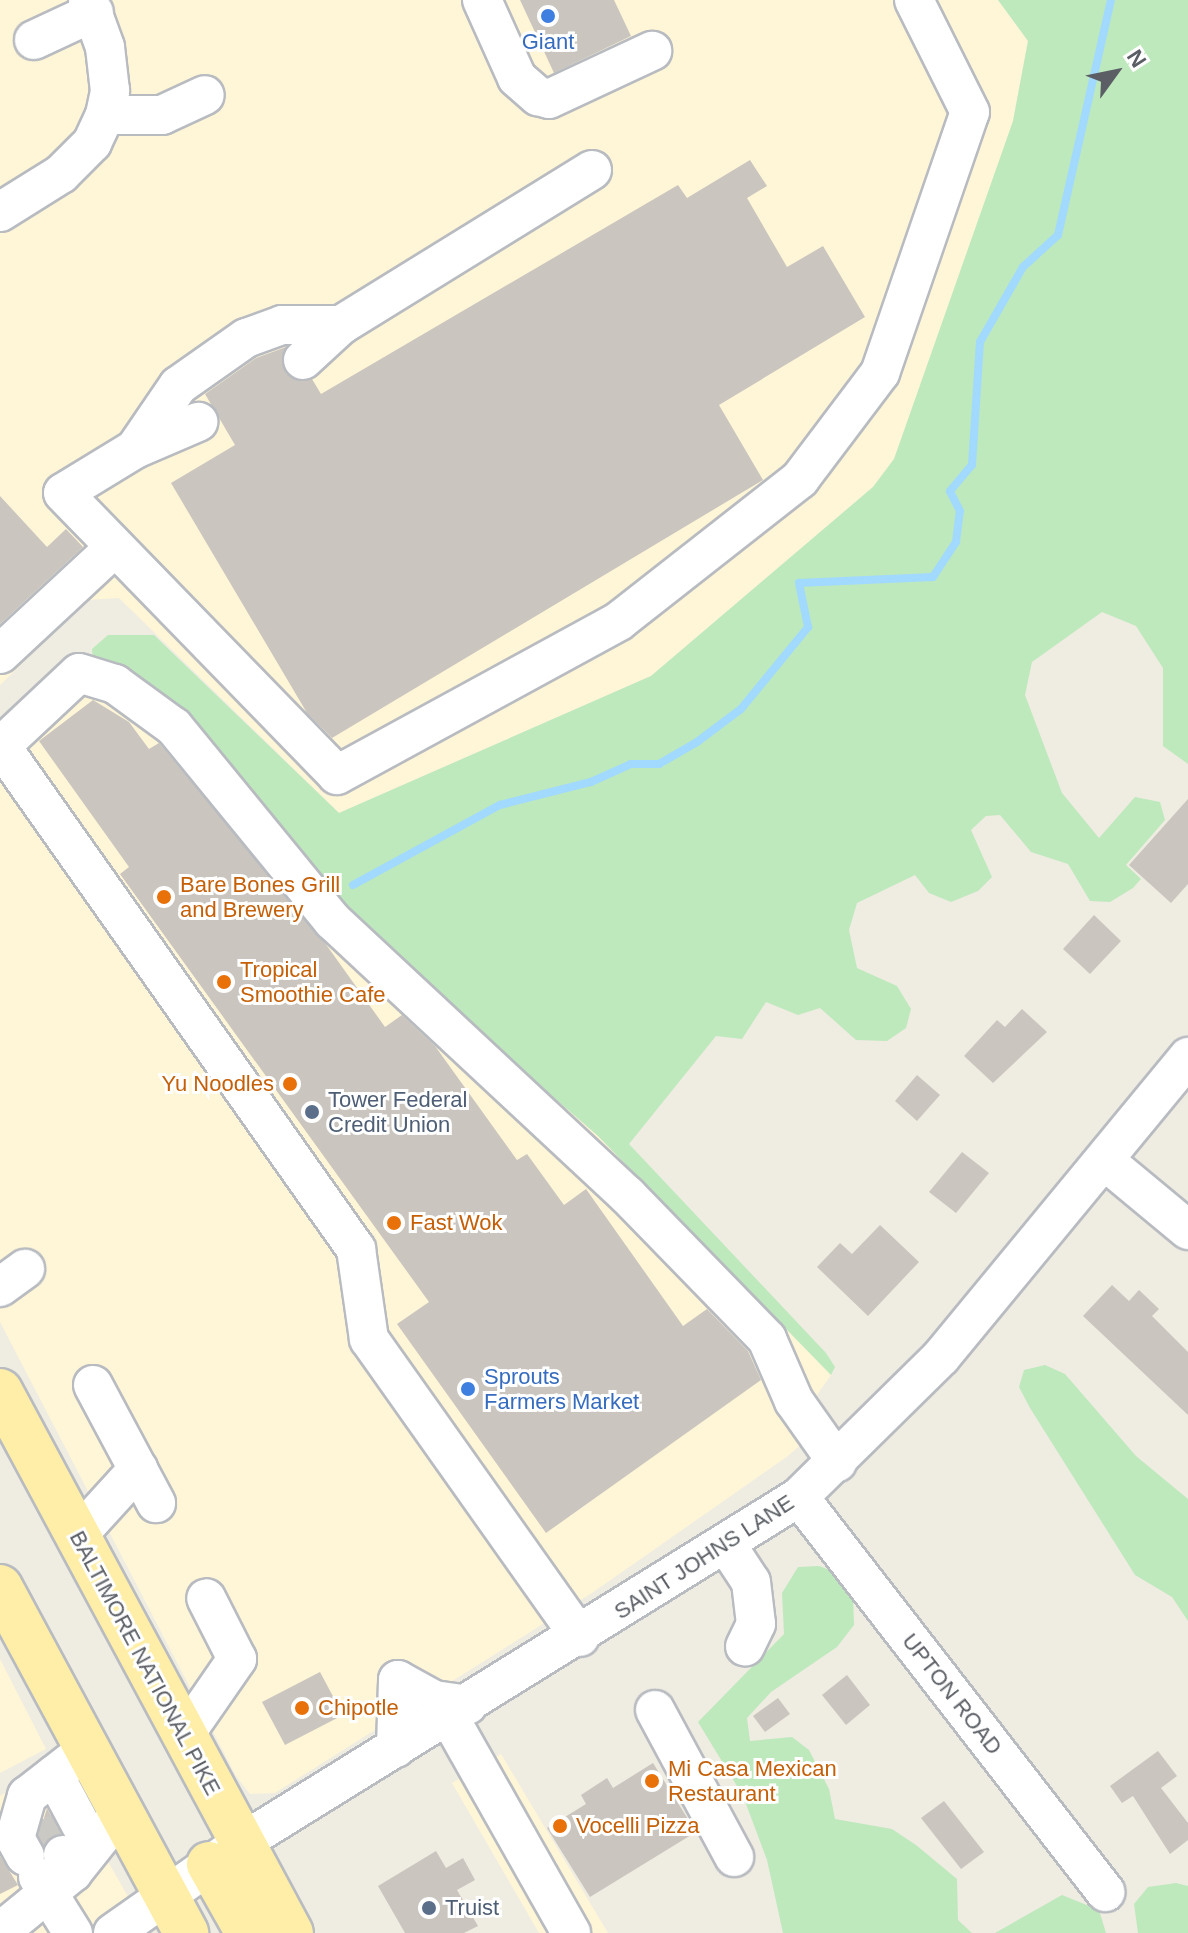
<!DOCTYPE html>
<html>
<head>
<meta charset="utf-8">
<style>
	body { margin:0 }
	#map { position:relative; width:1188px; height:1933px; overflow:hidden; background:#efece2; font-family:Helvetica,sans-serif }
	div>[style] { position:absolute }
	.commercial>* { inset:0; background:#fff5d7 }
	.green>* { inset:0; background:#bee9bc }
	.stream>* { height:8px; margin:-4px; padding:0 4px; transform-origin:4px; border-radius:4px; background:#a2d9ff }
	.building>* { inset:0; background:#cac6bf }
	.minor-tunnel>* { height:38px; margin-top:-19px; transform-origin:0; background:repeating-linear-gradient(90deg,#cac9c3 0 38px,transparent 0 57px) }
	.roads { filter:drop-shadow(2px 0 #b8bbc0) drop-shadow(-2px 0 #b8bbc0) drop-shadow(0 2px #b8bbc0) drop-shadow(0 -2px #b8bbc0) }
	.minor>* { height:38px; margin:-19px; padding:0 19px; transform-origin:19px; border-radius:19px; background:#fff }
	.major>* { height:44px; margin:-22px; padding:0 22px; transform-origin:22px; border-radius:22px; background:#ffeea7 }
	.dots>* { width:22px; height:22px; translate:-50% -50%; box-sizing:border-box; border:4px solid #fff; border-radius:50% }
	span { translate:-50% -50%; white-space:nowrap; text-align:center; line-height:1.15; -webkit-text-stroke:6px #fff; paint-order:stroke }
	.shop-label { font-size:22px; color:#366cbe }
	.left { translate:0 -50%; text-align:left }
	.food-label { font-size:22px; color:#c56008 }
	.right { translate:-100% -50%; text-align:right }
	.service-label { font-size:22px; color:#4e5e75 }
	.street-label { font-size:22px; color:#5b5f65 }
	.north { position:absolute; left:1076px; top:32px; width:80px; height:80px; -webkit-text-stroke:6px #fff; paint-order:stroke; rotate:57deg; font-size:22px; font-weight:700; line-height:32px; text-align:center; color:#5b5f65 }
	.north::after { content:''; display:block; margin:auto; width:28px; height:36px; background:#5b5f65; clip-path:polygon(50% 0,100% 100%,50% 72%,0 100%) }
</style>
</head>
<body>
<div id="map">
	<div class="commercial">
		<i style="clip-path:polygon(0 0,998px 0,1028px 41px,1013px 121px,962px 276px,894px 459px,873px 487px,651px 676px,339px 813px,119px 598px,88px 600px,0 685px)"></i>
		<i style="clip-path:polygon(77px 659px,333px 905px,598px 1136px,831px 1375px,817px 1395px,831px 1418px,788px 1456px,592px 1593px,275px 1793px,250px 1794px,236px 1776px,0 1322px,0 719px,63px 661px)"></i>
		<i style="clip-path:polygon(0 1659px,46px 1749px,0 1773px)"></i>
		<i style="clip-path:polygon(501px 1754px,608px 1933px,539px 1933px,452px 1783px)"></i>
		<i style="clip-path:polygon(52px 1764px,149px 1933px,0 1933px,0 1796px)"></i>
	</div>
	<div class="green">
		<i style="clip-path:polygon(998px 0,1188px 0,1188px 764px,1163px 746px,1163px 668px,1136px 626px,1102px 612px,1032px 662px,1025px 695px,1062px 793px,1099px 838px,1135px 797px,1160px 802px,1165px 820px,1126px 865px,1141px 879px,1133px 888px,1110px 902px,1090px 901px,1068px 864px,1031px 852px,1000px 815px,986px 816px,971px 830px,992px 877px,978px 891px,951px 902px,929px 893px,915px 875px,857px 903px,849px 930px,857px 968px,897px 986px,911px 1009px,906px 1028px,887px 1041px,856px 1040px,820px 1008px,798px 1015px,766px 1002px,742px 1039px,716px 1036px,629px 1144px,826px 1353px,835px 1367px,831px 1375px,598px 1136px,333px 905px,93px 662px,92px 649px,108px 635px,154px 635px,339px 813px,651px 676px,873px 487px,894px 459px,1013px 121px,1028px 41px)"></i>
		<i style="clip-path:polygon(1045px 1365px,1065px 1374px,1136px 1456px,1188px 1499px,1188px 1621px,1172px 1597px,1135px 1575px,1030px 1408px,1019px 1387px,1024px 1370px)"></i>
		<i style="clip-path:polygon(819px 1566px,843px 1575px,853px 1597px,854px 1625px,837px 1647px,771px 1692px,747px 1718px,750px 1741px,792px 1737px,809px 1750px,829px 1789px,835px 1819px,892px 1829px,916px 1845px,957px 1879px,958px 1920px,972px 1933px,783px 1933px,767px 1860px,743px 1796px,698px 1722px,784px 1634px,782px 1593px,798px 1567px)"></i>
		<i style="clip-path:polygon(1176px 1883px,1188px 1886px,1188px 1933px,1138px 1933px,1134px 1904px,1148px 1887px)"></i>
		<i style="clip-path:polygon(1062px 1895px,1099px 1910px,1106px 1933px,995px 1933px)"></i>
	</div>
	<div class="stream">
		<i style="left:353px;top:885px;width:167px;rotate:-28.6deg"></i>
		<i style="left:500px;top:805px;width:94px;rotate:-14.2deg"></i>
		<i style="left:591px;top:782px;width:44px;rotate:-24.2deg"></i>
		<i style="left:631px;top:764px;width:28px"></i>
		<i style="left:659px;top:764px;width:44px;rotate:-30.1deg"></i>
		<i style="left:697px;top:742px;width:55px;rotate:-36.9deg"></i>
		<i style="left:741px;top:709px;width:106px;rotate:-50.7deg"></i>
		<i style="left:808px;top:627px;width:45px;rotate:-101.6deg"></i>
		<i style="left:799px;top:583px;width:134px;rotate:-2.6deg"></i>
		<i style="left:933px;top:577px;width:42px;rotate:-56.7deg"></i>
		<i style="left:956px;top:542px;width:31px;rotate:-83deg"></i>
		<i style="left:960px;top:511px;width:22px;rotate:-117deg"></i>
		<i style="left:950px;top:491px;width:34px;rotate:-50deg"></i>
		<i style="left:972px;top:465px;width:123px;rotate:-86.3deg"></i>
		<i style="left:980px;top:342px;width:86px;rotate:-60.2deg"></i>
		<i style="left:1023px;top:267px;width:47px;rotate:-42.4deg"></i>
		<i style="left:1058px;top:235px;width:241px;rotate:-77.3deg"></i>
	</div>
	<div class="building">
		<i style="clip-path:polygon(520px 0,614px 0,631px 36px,554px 73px)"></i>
		<i style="clip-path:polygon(750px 160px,767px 186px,747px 198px,787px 267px,823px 246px,865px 317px,719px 405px,763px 480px,332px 738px,307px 713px,171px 483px,235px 445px,205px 394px,256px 358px,286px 347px,286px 374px,312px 379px,321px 394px,678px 185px,687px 198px)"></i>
		<i style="clip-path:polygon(0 496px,47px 547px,66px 529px,83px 547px,0 624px)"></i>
		<i style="clip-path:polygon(93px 700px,129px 722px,149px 749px,159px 743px,325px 943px,385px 1027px,402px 1015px,435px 1046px,517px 1160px,527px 1154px,564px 1205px,586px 1189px,683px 1326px,707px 1309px,748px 1351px,761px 1380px,546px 1533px,397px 1324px,429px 1302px,120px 874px,129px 867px,39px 741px)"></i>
		<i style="clip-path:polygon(1188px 799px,1188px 884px,1171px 903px,1129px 865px)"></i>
		<i style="clip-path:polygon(1094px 915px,1121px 941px,1090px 974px,1063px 949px)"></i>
		<i style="clip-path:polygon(1022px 1009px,1047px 1032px,993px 1083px,964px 1056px,997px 1020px,1005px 1027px)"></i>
		<i style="clip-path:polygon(917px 1075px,940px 1095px,917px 1121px,895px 1101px)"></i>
		<i style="clip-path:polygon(962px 1152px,989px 1173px,956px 1213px,929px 1192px)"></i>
		<i style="clip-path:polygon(880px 1225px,919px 1262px,868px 1316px,817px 1267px,840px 1243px,852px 1254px)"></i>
		<i style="clip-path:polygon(1112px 1285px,1129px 1301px,1139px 1290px,1159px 1309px,1152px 1316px,1188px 1352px,1188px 1415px,1083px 1316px)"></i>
		<i style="clip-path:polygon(320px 1672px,343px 1715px,285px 1745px,262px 1702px)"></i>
		<i style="clip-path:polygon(847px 1675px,870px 1705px,846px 1725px,822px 1695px)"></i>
		<i style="clip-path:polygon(778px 1698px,790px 1714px,765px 1732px,753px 1716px)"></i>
		<i style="clip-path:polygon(1158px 1751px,1177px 1776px,1161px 1788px,1188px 1823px,1188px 1840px,1170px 1854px,1133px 1796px,1122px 1803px,1110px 1786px)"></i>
		<i style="clip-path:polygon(653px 1763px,696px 1832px,590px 1897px,547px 1828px,586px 1804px,581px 1795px,607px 1778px,613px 1788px)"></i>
		<i style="clip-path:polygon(944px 1801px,984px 1852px,961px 1869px,921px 1818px)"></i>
		<i style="clip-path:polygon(47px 1808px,60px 1834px,44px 1844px,39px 1835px)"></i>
		<i style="clip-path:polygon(436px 1851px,446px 1868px,463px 1858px,475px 1880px,457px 1890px,478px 1926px,464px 1933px,405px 1933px,378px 1886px)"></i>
		<i style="clip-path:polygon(0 1856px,18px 1885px,0 1894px)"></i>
	</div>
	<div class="minor-tunnel">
		<i style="left:43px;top:1819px;width:41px;rotate:60.9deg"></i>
	</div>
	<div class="roads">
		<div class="minor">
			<i style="left:482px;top:0;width:85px;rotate:65.8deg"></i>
			<i style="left:517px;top:78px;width:28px;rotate:41deg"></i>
			<i style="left:538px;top:96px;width:11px;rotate:15deg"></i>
			<i style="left:549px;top:99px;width:114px;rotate:-25deg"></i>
			<i style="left:34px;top:40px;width:66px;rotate:-25deg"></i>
			<i style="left:105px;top:115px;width:57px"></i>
			<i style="left:162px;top:115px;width:47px;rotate:-24.9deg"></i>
			<i style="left:592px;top:170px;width:295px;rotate:148.3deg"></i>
			<i style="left:341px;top:325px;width:59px;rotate:180deg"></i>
			<i style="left:282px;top:325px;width:38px;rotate:160deg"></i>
			<i style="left:246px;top:338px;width:83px;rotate:144.8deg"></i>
			<i style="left:178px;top:386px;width:76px;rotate:124.3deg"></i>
			<i style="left:135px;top:449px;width:84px;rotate:148.6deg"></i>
			<i style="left:63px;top:493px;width:393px;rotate:45.8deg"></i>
			<i style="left:337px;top:775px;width:321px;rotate:-28.6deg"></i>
			<i style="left:619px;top:621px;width:230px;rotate:-38.1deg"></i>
			<i style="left:800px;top:479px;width:133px;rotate:-53deg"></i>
			<i style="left:880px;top:373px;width:276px;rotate:-71deg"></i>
			<i style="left:970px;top:112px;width:125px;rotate:-116.6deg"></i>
			<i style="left:0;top:212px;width:72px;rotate:-31.9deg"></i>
			<i style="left:61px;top:174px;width:44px;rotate:-45deg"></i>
			<i style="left:92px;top:143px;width:31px;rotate:-65deg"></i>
			<i style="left:105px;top:115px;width:25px;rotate:-78deg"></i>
			<i style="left:110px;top:91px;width:44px;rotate:-96.5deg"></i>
			<i style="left:105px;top:47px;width:50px;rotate:-109.9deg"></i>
			<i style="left:303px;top:360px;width:52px;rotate:-42.6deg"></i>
			<i style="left:135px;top:449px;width:69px;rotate:-23.2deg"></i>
			<i style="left:0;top:654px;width:157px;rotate:-42.9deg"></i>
			<i style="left:1px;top:746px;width:616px;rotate:54.79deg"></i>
			<i style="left:356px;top:1249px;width:91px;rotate:81.8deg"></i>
			<i style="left:369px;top:1339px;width:365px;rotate:54.7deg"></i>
			<i style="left:0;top:747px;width:108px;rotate:-43.1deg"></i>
			<i style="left:79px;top:673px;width:38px;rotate:17deg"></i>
			<i style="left:115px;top:684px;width:73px;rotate:36.1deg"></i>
			<i style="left:174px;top:727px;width:251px;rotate:50.7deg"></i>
			<i style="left:333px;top:921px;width:402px;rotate:43deg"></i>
			<i style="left:627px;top:1195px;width:201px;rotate:45.8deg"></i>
			<i style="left:767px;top:1339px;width:68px;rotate:66.5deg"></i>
			<i style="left:794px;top:1401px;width:75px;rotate:54.8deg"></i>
			<i style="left:1105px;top:1161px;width:108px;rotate:39.7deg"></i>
			<i style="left:0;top:1287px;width:31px;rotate:-36deg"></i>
			<i style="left:93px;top:1385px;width:134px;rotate:61.9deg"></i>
			<i style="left:799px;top:1497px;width:500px;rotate:52.2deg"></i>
			<i style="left:77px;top:1536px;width:91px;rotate:-47.7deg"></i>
			<i style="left:726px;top:1544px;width:45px;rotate:56.7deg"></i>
			<i style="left:751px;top:1582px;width:42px;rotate:83.2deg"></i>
			<i style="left:756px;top:1624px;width:25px;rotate:116deg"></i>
			<i style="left:655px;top:1710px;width:167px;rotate:61.7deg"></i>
			<i style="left:449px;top:1717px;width:248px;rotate:60.5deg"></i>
			<i style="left:183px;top:1737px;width:95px;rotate:-55.3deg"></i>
			<i style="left:237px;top:1659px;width:68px;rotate:-116.9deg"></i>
			<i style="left:396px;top:1748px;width:68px;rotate:-88.3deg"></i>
			<i style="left:398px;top:1680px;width:41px;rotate:29.1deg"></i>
			<i style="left:434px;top:1700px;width:34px;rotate:8deg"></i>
			<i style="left:54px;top:1775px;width:78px;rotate:61.8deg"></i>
			<i style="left:63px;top:1855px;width:20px;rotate:60deg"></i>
			<i style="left:73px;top:1872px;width:75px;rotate:-51.5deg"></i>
			<i style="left:25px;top:1856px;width:21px;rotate:-119deg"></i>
			<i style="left:15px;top:1838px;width:44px;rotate:-74.1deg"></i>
			<i style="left:27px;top:1796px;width:75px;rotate:-37.9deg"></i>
			<i style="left:38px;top:1877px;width:66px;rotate:58deg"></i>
			<i style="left:0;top:1932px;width:94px;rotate:-39.4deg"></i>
			<i style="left:113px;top:1933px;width:156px;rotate:-35.1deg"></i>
			<i style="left:241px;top:1843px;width:657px;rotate:-31.8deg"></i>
			<i style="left:799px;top:1497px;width:199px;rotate:-44.6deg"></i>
			<i style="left:941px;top:1357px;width:389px;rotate:-50.5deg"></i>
		</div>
		<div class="major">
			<i style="left:0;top:1391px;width:615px;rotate:61.77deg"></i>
			<i style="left:0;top:1587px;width:393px;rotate:61.7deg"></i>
			<i style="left:209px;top:1864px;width:79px;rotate:60.5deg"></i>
		</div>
	</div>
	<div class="dots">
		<i style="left:548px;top:16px;background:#3f7fe0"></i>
		<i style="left:164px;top:897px;background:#e8710a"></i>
		<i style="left:224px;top:982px;background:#e8710a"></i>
		<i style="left:290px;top:1084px;background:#e8710a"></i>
		<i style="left:312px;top:1112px;background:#5c6f8a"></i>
		<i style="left:394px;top:1223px;background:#e8710a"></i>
		<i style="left:468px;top:1389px;background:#3f7fe0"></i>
		<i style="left:302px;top:1708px;background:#e8710a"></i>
		<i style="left:652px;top:1781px;background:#e8710a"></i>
		<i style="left:560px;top:1826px;background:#e8710a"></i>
		<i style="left:429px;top:1908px;background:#5c6f8a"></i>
	</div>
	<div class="shop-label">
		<span style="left:548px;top:42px">Giant</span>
		<span class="left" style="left:484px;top:1389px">Sprouts<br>Farmers Market</span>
	</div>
	<div class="food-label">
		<span class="left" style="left:180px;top:897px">Bare Bones Grill<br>and Brewery</span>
		<span class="left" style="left:240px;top:982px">Tropical<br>Smoothie Cafe</span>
		<span class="right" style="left:274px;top:1084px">Yu Noodles</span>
		<span class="left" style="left:410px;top:1223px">Fast Wok</span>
		<span class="left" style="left:318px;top:1708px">Chipotle</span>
		<span class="left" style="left:668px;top:1781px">Mi Casa Mexican<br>Restaurant</span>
		<span class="left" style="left:576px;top:1826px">Vocelli Pizza</span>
	</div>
	<div class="service-label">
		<span class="left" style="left:328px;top:1112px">Tower Federal<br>Credit Union</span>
		<span class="left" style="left:445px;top:1908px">Truist</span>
	</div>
	<div class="street-label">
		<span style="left:704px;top:1557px;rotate:-33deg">SAINT JOHNS LANE</span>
		<span style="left:145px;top:1663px;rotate:62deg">BALTIMORE NATIONAL PIKE</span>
		<span style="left:952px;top:1694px;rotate:52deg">UPTON ROAD</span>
	</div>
	<div class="north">N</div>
</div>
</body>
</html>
